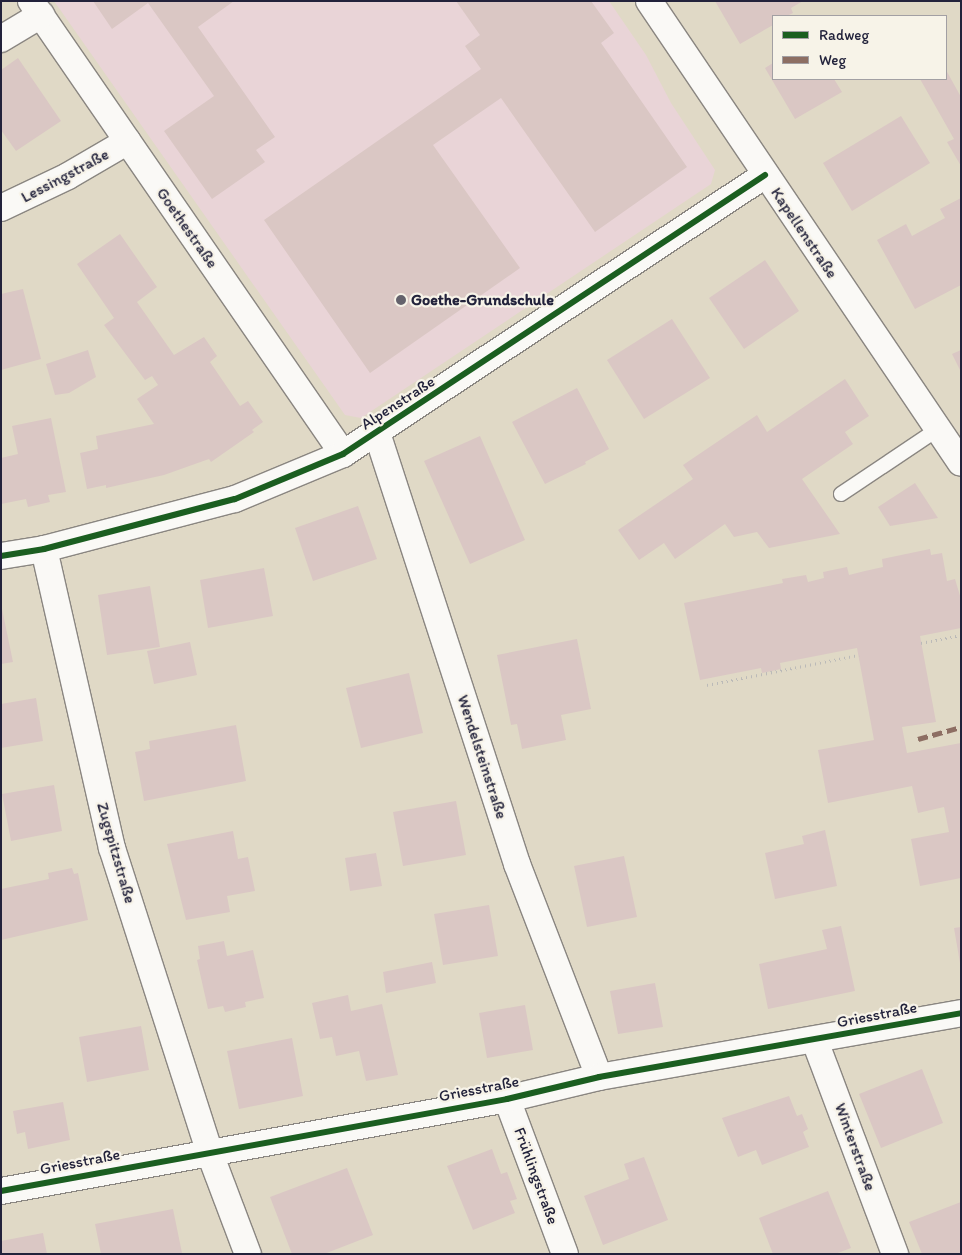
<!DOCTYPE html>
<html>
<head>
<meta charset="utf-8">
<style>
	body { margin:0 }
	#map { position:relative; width:962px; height:1255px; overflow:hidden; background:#e0d9c6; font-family:Itim,sans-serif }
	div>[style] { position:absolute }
	.built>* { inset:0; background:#e9d4d7 }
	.building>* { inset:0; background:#dac7c4 }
	.path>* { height:3px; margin-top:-1.5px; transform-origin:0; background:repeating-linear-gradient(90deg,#bbbab8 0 1px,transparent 0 5px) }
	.roads { filter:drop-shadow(1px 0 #8a8681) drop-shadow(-1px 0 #8a8681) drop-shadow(0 1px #8a8681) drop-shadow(0 -1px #8a8681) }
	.service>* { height:14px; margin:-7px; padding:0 7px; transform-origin:7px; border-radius:7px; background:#faf9f6 }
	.minor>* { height:26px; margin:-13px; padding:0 13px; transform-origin:13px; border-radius:13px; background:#faf9f6 }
	.quiet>* { height:5px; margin-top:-2.5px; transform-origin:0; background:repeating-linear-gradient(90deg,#8d6e63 0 10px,transparent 0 15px) }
	.cycleway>* { height:6px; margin:-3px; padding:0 3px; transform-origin:3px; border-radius:3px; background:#1b5e20 }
	.dots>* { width:14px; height:14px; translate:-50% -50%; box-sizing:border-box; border:2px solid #f7f3e8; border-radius:50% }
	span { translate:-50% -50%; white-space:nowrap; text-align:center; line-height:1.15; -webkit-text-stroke:4.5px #f7f3e8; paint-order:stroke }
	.street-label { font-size:16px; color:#22223b }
	.poi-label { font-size:16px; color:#22223b; font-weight:700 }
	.left { translate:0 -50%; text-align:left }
	.frame { position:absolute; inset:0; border:2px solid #22223b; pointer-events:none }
	.legend { position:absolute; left:772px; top:15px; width:175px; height:65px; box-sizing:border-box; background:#f7f3e8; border:1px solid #a29fa3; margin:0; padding:6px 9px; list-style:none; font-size:15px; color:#22223b }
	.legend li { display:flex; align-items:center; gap:10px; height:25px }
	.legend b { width:25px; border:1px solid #a29fa3 }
</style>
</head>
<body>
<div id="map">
	<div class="built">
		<i style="clip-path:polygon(54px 1px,609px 1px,646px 55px,671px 103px,715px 170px,711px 184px,361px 418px,345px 415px)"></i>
	</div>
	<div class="building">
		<i style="clip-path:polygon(93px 1px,234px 1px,198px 27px,275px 137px,256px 150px,265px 162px,212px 199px,164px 131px,214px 96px,148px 3px,112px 29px)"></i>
		<i style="clip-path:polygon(456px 1px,591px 1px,614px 33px,601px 43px,687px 167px,595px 232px,501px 98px,433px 145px,520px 268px,370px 373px,264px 220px,481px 69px,465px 46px,480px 35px)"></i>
		<i style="clip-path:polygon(715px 1px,803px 1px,791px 8px,793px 13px,787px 16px,773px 16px,773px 25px,740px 44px)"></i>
		<i style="clip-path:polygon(18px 58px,61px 121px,16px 151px,1px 130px,1px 70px)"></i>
		<i style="clip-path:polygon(773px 63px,773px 79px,834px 79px,842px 92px,795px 119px,765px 68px)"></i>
		<i style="clip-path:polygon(946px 70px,961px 97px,961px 166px,947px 142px,954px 139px,920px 79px,946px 79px)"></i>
		<i style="clip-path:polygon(901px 116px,930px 163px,852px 211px,823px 163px)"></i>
		<i style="clip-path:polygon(961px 198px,961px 285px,915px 309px,877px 240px,906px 224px,912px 236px,945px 218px,940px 209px)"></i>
		<i style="clip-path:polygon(120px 234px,157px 287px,137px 302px,174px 355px,204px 337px,217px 356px,210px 362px,240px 406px,248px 401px,263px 422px,252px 430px,254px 432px,211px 462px,209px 459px,164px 475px,106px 488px,106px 485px,87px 489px,80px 453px,98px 449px,96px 436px,154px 424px,137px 399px,158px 385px,152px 376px,145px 380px,104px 325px,114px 318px,77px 264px)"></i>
		<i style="clip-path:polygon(765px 260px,799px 311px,744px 349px,709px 298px)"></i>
		<i style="clip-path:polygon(23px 289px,41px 359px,1px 370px,1px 294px)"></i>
		<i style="clip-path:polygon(672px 319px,710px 378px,644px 419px,607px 360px)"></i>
		<i style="clip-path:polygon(88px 350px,96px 377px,69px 393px,55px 395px,46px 364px)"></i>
		<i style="clip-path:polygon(961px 350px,961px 372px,952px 354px)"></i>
		<i style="clip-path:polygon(845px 379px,869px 416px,845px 432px,853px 444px,802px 479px,840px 534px,769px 548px,757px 532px,734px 537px,725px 524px,675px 559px,664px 543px,639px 560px,618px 530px,693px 479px,683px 465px,757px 415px,767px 432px)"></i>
		<i style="clip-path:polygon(577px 388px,609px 449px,585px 462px,586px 464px,545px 484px,512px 422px)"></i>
		<i style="clip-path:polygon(51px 418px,66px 492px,48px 495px,50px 502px,28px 507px,26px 499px,1px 504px,1px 458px,18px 454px,12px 426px)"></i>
		<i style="clip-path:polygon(480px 436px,525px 540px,470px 564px,424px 461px)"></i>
		<i style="clip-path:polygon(915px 483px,938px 518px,890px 526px,878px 507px)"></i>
		<i style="clip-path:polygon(358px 506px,377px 559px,313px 581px,295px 528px)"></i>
		<i style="clip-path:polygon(930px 549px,931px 555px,942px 553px,947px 581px,955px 579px,961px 599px,961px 628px,920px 636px,936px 722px,902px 727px,907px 753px,961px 743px,961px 878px,920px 886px,911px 839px,949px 832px,944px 807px,918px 813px,912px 786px,828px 803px,818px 750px,874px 740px,857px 648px,780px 663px,781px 669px,762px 673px,761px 668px,700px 680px,684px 603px,783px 583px,782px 579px,806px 575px,808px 582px,824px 578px,823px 572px,847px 567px,849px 575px,865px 571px,883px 567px,882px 559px)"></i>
		<i style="clip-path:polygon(264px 568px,273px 616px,208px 628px,200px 580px)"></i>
		<i style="clip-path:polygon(150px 586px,160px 647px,107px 655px,98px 595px)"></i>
		<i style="clip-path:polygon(1px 604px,13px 662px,1px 664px)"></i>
		<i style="clip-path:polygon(577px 639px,591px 709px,561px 715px,566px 740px,522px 749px,517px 724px,511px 725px,497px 655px)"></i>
		<i style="clip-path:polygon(190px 642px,197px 675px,154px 684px,147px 651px)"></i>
		<i style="clip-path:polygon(409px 673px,423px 733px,361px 748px,346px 688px)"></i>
		<i style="clip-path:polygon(36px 698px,43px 741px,1px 748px,1px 704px)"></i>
		<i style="clip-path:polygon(236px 725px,246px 781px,144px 801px,135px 752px,150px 749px,149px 741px)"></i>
		<i style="clip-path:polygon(54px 785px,62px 831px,11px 841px,2px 794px)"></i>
		<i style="clip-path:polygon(456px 801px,466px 855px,403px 866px,393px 812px)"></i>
		<i style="clip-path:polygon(825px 830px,837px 886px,775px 899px,765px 853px,804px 844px,802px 836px)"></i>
		<i style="clip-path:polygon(233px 831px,238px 859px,248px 857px,255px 891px,227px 896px,230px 912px,186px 920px,167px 844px)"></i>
		<i style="clip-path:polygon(376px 853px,382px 886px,350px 891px,345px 858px)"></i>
		<i style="clip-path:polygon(624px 856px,637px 917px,587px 927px,574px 866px)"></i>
		<i style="clip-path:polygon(72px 868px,74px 874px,78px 873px,88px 920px,1px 940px,1px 889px,49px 879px,48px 873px)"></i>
		<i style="clip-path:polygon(489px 905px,498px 956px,443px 965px,434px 914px)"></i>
		<i style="clip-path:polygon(841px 926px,855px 991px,768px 1009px,759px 964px,827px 949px,822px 930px)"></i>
		<i style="clip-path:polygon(961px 927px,961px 963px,960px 963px,954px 928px)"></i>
		<i style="clip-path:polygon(224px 941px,227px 956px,253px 950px,264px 998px,245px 1002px,246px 1007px,225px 1012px,223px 1006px,208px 1009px,197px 960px,200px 959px,198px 946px)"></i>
		<i style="clip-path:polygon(432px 962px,436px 983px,386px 993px,383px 972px)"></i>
		<i style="clip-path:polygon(655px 983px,663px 1027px,618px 1034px,610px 991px)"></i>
		<i style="clip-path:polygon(348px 995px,351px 1011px,382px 1004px,398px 1075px,366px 1081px,359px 1051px,336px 1056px,332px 1037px,320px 1039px,312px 1003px)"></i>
		<i style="clip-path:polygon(525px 1005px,533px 1050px,487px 1058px,479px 1013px)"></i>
		<i style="clip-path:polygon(141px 1026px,149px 1070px,87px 1082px,79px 1037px)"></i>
		<i style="clip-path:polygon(292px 1038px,303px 1096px,239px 1109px,227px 1051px)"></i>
		<i style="clip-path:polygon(922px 1069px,943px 1123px,881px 1148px,859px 1094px)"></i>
		<i style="clip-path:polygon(789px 1096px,797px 1116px,802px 1114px,808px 1129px,803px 1132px,809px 1147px,762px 1165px,756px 1150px,738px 1157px,722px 1118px)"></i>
		<i style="clip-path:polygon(63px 1102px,70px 1140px,28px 1149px,25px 1132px,17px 1134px,13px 1111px)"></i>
		<i style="clip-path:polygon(492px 1149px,501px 1174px,507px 1172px,517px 1199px,510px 1201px,515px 1213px,473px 1230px,447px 1166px)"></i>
		<i style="clip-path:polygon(644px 1157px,668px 1220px,603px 1245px,584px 1196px,629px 1179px,624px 1164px)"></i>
		<i style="clip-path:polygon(347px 1168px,373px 1235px,324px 1254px,292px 1254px,270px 1197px)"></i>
		<i style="clip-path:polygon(828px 1191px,851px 1248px,835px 1254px,773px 1254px,759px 1218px)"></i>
		<i style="clip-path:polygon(961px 1202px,961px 1254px,922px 1254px,909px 1222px)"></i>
		<i style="clip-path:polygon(173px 1209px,182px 1253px,101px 1254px,95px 1224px)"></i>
		<i style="clip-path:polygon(43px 1233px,47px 1254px,1px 1254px,1px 1241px)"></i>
	</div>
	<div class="path">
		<i style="left:921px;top:643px;width:41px;rotate:-11.3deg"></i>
		<i style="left:707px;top:685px;width:155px;rotate:-11.2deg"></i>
	</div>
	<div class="roads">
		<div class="service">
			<i style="left:841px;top:494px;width:117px;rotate:-33.8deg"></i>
		</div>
		<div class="minor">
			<i style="left:31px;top:1px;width:550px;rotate:55.44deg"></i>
			<i style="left:649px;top:1px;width:557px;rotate:55.97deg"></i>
			<i style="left:1px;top:39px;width:47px;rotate:-31deg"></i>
			<i style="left:1px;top:208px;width:74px;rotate:-25.5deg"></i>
			<i style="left:68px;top:176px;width:69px;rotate:-30.3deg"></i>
			<i style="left:377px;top:433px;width:453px;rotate:72deg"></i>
			<i style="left:517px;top:864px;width:228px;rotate:68.9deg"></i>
			<i style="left:44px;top:549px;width:307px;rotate:77.2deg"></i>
			<i style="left:112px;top:848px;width:318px;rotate:72.2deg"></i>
			<i style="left:209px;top:1151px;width:110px;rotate:69.3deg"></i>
			<i style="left:1px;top:556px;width:44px;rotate:-9.2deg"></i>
			<i style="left:44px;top:549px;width:197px;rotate:-14.7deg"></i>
			<i style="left:235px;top:499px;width:117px;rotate:-22.6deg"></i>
			<i style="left:343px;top:454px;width:506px;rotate:-33.47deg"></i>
			<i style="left:815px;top:1041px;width:228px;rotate:69.4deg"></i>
			<i style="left:507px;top:1099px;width:165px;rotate:69.5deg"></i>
			<i style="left:1px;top:1191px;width:514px;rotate:-10.3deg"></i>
			<i style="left:507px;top:1099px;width:95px;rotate:-13.4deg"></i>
			<i style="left:599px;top:1077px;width:368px;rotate:-10deg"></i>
		</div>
	</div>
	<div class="quiet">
		<i style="left:918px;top:739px;width:45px;rotate:-15.6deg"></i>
	</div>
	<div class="cycleway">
		<i style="left:1px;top:556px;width:44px;rotate:-9.2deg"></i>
		<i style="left:44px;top:549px;width:197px;rotate:-14.7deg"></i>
		<i style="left:235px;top:499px;width:117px;rotate:-22.6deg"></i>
		<i style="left:343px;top:454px;width:506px;rotate:-33.47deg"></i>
		<i style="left:1px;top:1191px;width:514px;rotate:-10.3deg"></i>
		<i style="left:507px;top:1099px;width:95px;rotate:-13.4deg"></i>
		<i style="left:599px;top:1077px;width:368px;rotate:-10deg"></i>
	</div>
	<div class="dots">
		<i style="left:401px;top:300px;background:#64626c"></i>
	</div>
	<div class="street-label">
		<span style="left:65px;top:176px;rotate:-28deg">Lessingstraße</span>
		<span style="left:187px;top:228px;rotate:55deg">Goethestraße</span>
		<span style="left:804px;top:233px;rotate:56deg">Kapellenstraße</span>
		<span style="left:398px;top:403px;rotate:-33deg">Alpenstraße</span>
		<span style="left:482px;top:757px;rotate:72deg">Wendelsteinstraße</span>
		<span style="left:116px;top:853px;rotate:74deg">Zugspitzstraße</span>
		<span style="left:877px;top:1015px;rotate:-11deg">Griesstraße</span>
		<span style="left:479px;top:1089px;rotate:-11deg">Griesstraße</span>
		<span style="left:855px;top:1147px;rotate:70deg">Winterstraße</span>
		<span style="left:80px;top:1162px;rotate:-11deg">Griesstraße</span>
		<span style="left:536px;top:1176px;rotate:70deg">Frühlingstraße</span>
	</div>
	<div class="poi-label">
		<span class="left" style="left:411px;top:300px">Goethe-Grundschule</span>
	</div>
	<div class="frame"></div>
	<ul class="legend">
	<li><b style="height:6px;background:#1b5e20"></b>Radweg</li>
	<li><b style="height:6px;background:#8d6e63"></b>Weg</li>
	</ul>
</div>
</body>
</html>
